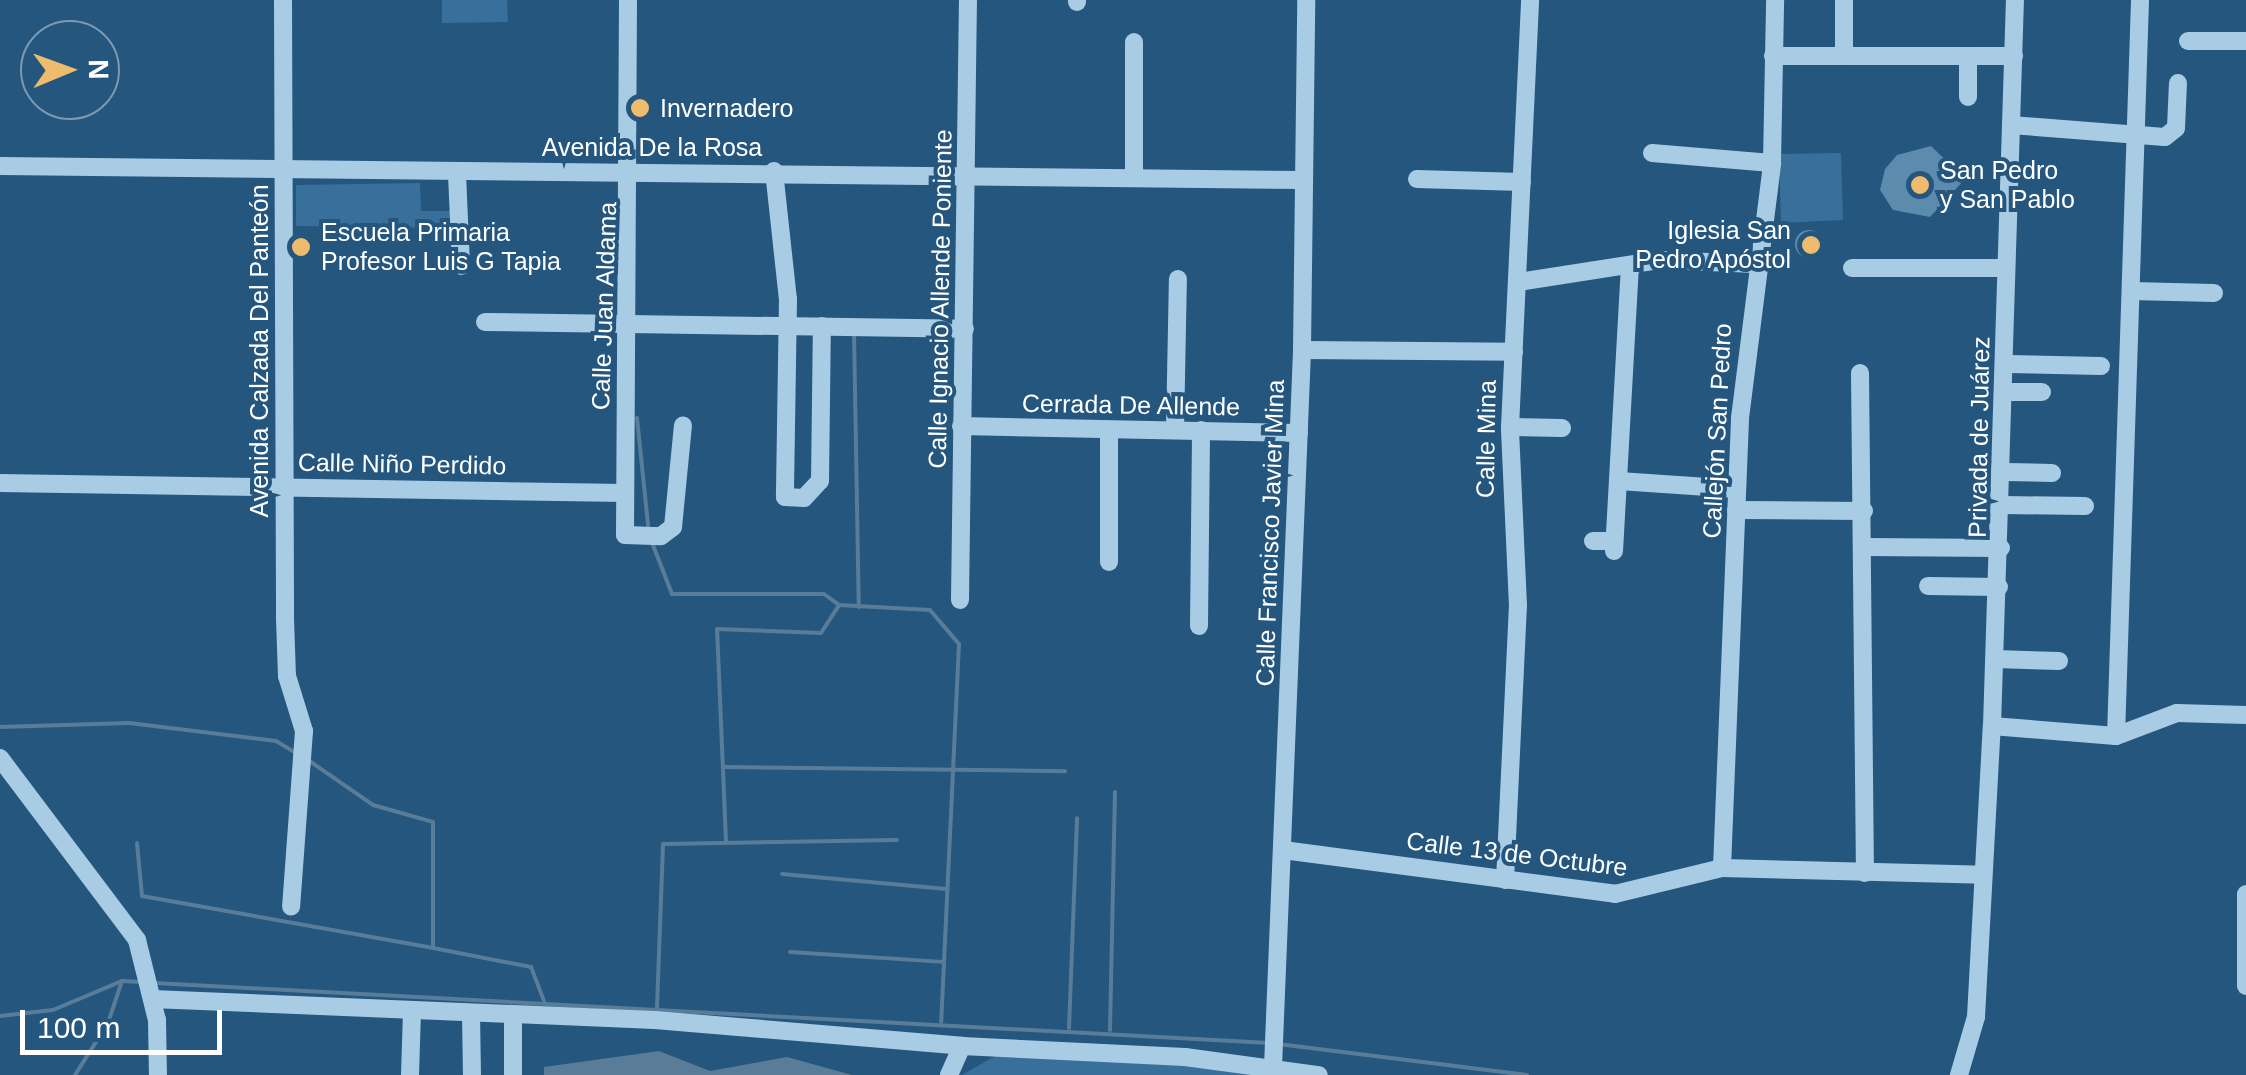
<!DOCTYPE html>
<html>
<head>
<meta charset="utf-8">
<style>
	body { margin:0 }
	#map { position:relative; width:2246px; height:1075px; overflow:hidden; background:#24567e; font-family:Arial,sans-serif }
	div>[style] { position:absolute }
	.green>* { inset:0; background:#38709b }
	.water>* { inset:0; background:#597d98 }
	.stream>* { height:4px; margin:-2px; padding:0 2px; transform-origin:2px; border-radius:2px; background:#597d98 }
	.building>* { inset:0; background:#5d8bae }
	.round { border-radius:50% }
	.minor>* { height:18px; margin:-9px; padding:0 9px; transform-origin:9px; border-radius:9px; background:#a9cce5 }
	.dots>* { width:28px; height:28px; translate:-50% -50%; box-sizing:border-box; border:5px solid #24567e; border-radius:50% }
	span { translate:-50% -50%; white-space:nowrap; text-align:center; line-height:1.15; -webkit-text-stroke:8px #24567e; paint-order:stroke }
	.poi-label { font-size:25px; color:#fff }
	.left { translate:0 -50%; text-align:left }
	.right { translate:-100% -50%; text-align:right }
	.street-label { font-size:25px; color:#fff }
	.north { position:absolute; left:20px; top:20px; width:100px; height:100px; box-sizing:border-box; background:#24567e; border:2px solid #7c9ab2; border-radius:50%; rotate:89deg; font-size:28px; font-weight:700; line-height:40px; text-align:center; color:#fff }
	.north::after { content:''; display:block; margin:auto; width:35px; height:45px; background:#efbb6d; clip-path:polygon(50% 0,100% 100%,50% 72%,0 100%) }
	.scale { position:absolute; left:20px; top:1010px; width:202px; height:45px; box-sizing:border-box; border:5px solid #fff; border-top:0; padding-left:12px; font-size:30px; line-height:35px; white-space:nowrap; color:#fff; -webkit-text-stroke:8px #24567e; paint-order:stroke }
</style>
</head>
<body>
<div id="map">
	<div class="green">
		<i style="clip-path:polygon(442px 0,507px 0,508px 22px,442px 23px)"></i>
		<i style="clip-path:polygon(1841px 153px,1843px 220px,1781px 223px,1779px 154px)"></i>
		<i style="clip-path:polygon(420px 183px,421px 211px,450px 211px,451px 228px,296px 226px,296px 185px)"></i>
		<i style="clip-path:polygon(1002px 1052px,1208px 1064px,1284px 1075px,962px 1075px)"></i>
	</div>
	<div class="water">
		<i style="clip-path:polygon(659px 1051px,710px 1071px,787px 1057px,852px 1075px,544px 1075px,544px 1067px)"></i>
	</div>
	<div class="stream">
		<i style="left:854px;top:333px;width:274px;rotate:89deg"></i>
		<i style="left:637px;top:418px;width:108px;rotate:84.1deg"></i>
		<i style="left:653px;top:545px;width:53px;rotate:68.8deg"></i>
		<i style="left:672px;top:594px;width:152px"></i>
		<i style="left:824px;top:594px;width:19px;rotate:36deg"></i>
		<i style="left:839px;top:605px;width:91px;rotate:3.1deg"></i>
		<i style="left:930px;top:610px;width:45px;rotate:49.5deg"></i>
		<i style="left:959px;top:644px;width:378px;rotate:92.7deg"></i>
		<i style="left:0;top:727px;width:129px;rotate:-1.8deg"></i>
		<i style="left:129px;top:723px;width:148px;rotate:7deg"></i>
		<i style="left:276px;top:741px;width:23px;rotate:31deg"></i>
		<i style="left:308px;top:760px;width:79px;rotate:34.7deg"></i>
		<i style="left:373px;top:805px;width:62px;rotate:15.8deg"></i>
		<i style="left:433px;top:822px;width:126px;rotate:90deg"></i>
		<i style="left:433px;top:948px;width:100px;rotate:11deg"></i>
		<i style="left:531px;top:967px;width:36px;rotate:69deg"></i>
		<i style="left:723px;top:767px;width:342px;rotate:0.7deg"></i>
		<i style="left:726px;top:842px;width:213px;rotate:-92.4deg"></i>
		<i style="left:717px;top:629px;width:104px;rotate:2.2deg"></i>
		<i style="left:821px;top:633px;width:33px;rotate:-57deg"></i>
		<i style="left:137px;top:843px;width:53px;rotate:84.6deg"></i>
		<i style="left:142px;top:896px;width:296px;rotate:10.1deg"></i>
		<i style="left:782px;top:874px;width:165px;rotate:5.2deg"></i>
		<i style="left:790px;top:952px;width:153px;rotate:3.7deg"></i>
		<i style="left:155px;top:983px;width:1116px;rotate:3.08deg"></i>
		<i style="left:657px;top:1008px;width:164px;rotate:-87.9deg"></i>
		<i style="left:663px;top:844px;width:234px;rotate:-1deg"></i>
		<i style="left:0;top:1016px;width:53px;rotate:-6.5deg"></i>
		<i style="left:53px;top:1010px;width:75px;rotate:-22.8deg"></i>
		<i style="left:122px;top:981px;width:19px;rotate:3deg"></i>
		<i style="left:1069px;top:1028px;width:210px;rotate:-87.8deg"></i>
		<i style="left:1110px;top:1030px;width:238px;rotate:-88.8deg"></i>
		<i style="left:1278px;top:1044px;width:251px;rotate:7.1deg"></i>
		<i style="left:75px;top:1075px;width:62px;rotate:-57.6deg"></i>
		<i style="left:108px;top:1023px;width:44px;rotate:-71.6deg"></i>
	</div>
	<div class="building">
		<i style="clip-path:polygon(1931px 146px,1965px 179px,1930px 217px,1893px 210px,1880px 190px,1885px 169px,1897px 155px)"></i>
		<i class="round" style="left:1795px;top:230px;width:28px;height:28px"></i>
	</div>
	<div class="minor">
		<i style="left:283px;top:0;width:619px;rotate:89.81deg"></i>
		<i style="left:285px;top:619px;width:57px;rotate:88deg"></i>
		<i style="left:287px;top:676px;width:58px;rotate:72.8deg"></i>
		<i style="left:304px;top:731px;width:176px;rotate:94.2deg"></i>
		<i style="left:628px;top:0;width:535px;rotate:90.32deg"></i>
		<i style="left:625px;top:535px;width:36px;rotate:2deg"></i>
		<i style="left:661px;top:536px;width:15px;rotate:-37deg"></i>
		<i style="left:673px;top:527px;width:102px;rotate:-84.4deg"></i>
		<i style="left:1077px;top:2px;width:2px;rotate:-90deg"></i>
		<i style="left:2188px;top:41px;width:58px"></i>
		<i style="left:1134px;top:42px;width:131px;rotate:90deg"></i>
		<i style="left:1773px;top:56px;width:241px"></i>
		<i style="left:1844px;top:56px;width:56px;rotate:-90deg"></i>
		<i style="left:1968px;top:97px;width:41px;rotate:-90deg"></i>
		<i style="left:2011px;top:125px;width:154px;rotate:4.5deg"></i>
		<i style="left:2165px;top:137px;width:14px;rotate:-39deg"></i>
		<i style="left:2176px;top:128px;width:45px;rotate:-87.5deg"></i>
		<i style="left:1652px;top:153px;width:120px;rotate:4.8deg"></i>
		<i style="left:0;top:166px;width:1304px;rotate:0.62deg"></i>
		<i style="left:774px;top:171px;width:129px;rotate:83.8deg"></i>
		<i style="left:788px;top:299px;width:198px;rotate:90.9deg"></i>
		<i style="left:785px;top:497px;width:19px;rotate:3deg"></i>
		<i style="left:804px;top:498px;width:23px;rotate:-47deg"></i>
		<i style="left:820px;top:481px;width:155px;rotate:-89.3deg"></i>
		<i style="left:457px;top:174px;width:92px;rotate:87.5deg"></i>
		<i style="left:1417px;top:179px;width:105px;rotate:1.6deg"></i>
		<i style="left:1852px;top:268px;width:154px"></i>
		<i style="left:1519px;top:282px;width:143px;rotate:-8.9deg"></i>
		<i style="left:1660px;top:260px;width:95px;rotate:2.4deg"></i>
		<i style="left:2131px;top:291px;width:83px;rotate:1.4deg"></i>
		<i style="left:485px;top:322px;width:480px;rotate:0.8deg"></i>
		<i style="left:1302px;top:350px;width:212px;rotate:0.5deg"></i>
		<i style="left:2007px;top:364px;width:94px;rotate:1.2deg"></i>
		<i style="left:1860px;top:373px;width:500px;rotate:89.43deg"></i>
		<i style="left:2006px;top:392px;width:36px"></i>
		<i style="left:961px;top:426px;width:338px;rotate:1.2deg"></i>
		<i style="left:1510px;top:427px;width:52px;rotate:1.1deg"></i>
		<i style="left:1175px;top:430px;width:151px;rotate:-88.9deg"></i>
		<i style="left:2005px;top:472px;width:47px;rotate:1.2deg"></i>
		<i style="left:1619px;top:481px;width:118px;rotate:3.9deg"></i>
		<i style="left:0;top:483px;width:624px;rotate:0.92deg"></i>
		<i style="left:2003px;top:505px;width:82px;rotate:0.7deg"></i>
		<i style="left:1736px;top:510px;width:128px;rotate:0.4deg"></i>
		<i style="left:1593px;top:541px;width:21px"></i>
		<i style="left:1864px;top:547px;width:137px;rotate:0.4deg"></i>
		<i style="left:1614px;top:551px;width:284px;rotate:-86.8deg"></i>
		<i style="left:1109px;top:562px;width:131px;rotate:-90deg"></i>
		<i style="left:1928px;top:586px;width:71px;rotate:0.8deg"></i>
		<i style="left:960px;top:600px;width:600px;rotate:-89.24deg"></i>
		<i style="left:1199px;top:626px;width:196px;rotate:-89.4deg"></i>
		<i style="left:1995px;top:659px;width:64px;rotate:1.8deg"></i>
		<i style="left:1992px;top:726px;width:124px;rotate:4.6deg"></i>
		<i style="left:2116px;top:736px;width:65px;rotate:-20.7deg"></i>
		<i style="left:2177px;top:713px;width:69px;rotate:1.7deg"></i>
		<i style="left:2116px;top:736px;width:736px;rotate:-88.13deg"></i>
		<i style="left:0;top:758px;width:228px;rotate:53deg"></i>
		<i style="left:137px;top:940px;width:82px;rotate:76deg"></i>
		<i style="left:157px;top:1020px;width:55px;rotate:89deg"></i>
		<i style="left:1283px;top:850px;width:335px;rotate:7.5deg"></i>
		<i style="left:1615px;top:894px;width:110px;rotate:-13.7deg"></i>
		<i style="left:1722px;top:868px;width:261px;rotate:1.5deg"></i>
		<i style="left:1722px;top:868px;width:450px;rotate:-87.7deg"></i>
		<i style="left:1740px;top:418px;width:257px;rotate:-82.8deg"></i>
		<i style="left:1772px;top:163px;width:163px;rotate:-88.9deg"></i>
		<i style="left:1505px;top:880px;width:274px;rotate:-87.3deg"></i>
		<i style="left:1518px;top:606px;width:179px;rotate:-92.6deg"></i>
		<i style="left:1510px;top:427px;width:427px;rotate:-87.3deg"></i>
		<i style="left:2246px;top:894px;width:92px;rotate:90deg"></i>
		<i style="left:152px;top:999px;width:503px;rotate:2.39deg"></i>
		<i style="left:655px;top:1020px;width:308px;rotate:4.8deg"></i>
		<i style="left:471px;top:1013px;width:62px;rotate:89.1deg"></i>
		<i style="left:1273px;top:1067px;width:718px;rotate:-87.68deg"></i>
		<i style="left:1302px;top:350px;width:350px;rotate:-89.3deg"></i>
		<i style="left:410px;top:1075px;width:65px;rotate:-88.2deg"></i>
		<i style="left:513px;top:1075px;width:60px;rotate:-90deg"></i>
		<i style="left:949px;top:1075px;width:32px;rotate:-66deg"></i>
		<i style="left:962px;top:1046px;width:223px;rotate:2.8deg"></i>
		<i style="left:1185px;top:1057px;width:135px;rotate:7.7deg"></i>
		<i style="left:1959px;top:1075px;width:60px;rotate:-73.7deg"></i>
		<i style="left:1976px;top:1017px;width:291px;rotate:-86.9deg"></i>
		<i style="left:1992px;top:726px;width:726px;rotate:-88.19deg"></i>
	</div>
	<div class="dots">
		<i style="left:640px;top:108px;background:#efbb6d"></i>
		<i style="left:1920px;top:185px;background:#efbb6d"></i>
		<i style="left:1811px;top:245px;background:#efbb6d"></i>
		<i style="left:301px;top:247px;background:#efbb6d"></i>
	</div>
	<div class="poi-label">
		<span class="left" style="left:660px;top:108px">Invernadero</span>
		<span class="left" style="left:1940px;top:185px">San Pedro<br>y San Pablo</span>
		<span class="right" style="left:1791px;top:245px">Iglesia San<br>Pedro Apóstol</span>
		<span class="left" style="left:321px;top:247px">Escuela Primaria<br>Profesor Luis G Tapia</span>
	</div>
	<div class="street-label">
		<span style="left:652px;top:147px">Avenida De la Rosa</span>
		<span style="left:940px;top:299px;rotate:-89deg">Calle Ignacio Allende Poniente</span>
		<span style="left:604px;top:306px;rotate:-88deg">Calle Juan Aldama</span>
		<span style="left:259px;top:351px;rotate:-90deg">Avenida Calzada Del Panteón</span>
		<span style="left:1131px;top:405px;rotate:1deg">Cerrada De Allende</span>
		<span style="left:1717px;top:431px;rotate:-87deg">Callejón San Pedro</span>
		<span style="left:1979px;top:437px;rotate:-89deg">Privada de Juárez</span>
		<span style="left:1486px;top:439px;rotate:-89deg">Calle Mina</span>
		<span style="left:402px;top:464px;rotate:1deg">Calle Niño Perdido</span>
		<span style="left:1270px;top:533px;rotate:-88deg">Calle Francisco Javier Mina</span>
		<span style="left:1517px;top:854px;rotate:7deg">Calle 13 de Octubre</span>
	</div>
	<div class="north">N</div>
	<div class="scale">100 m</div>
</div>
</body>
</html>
